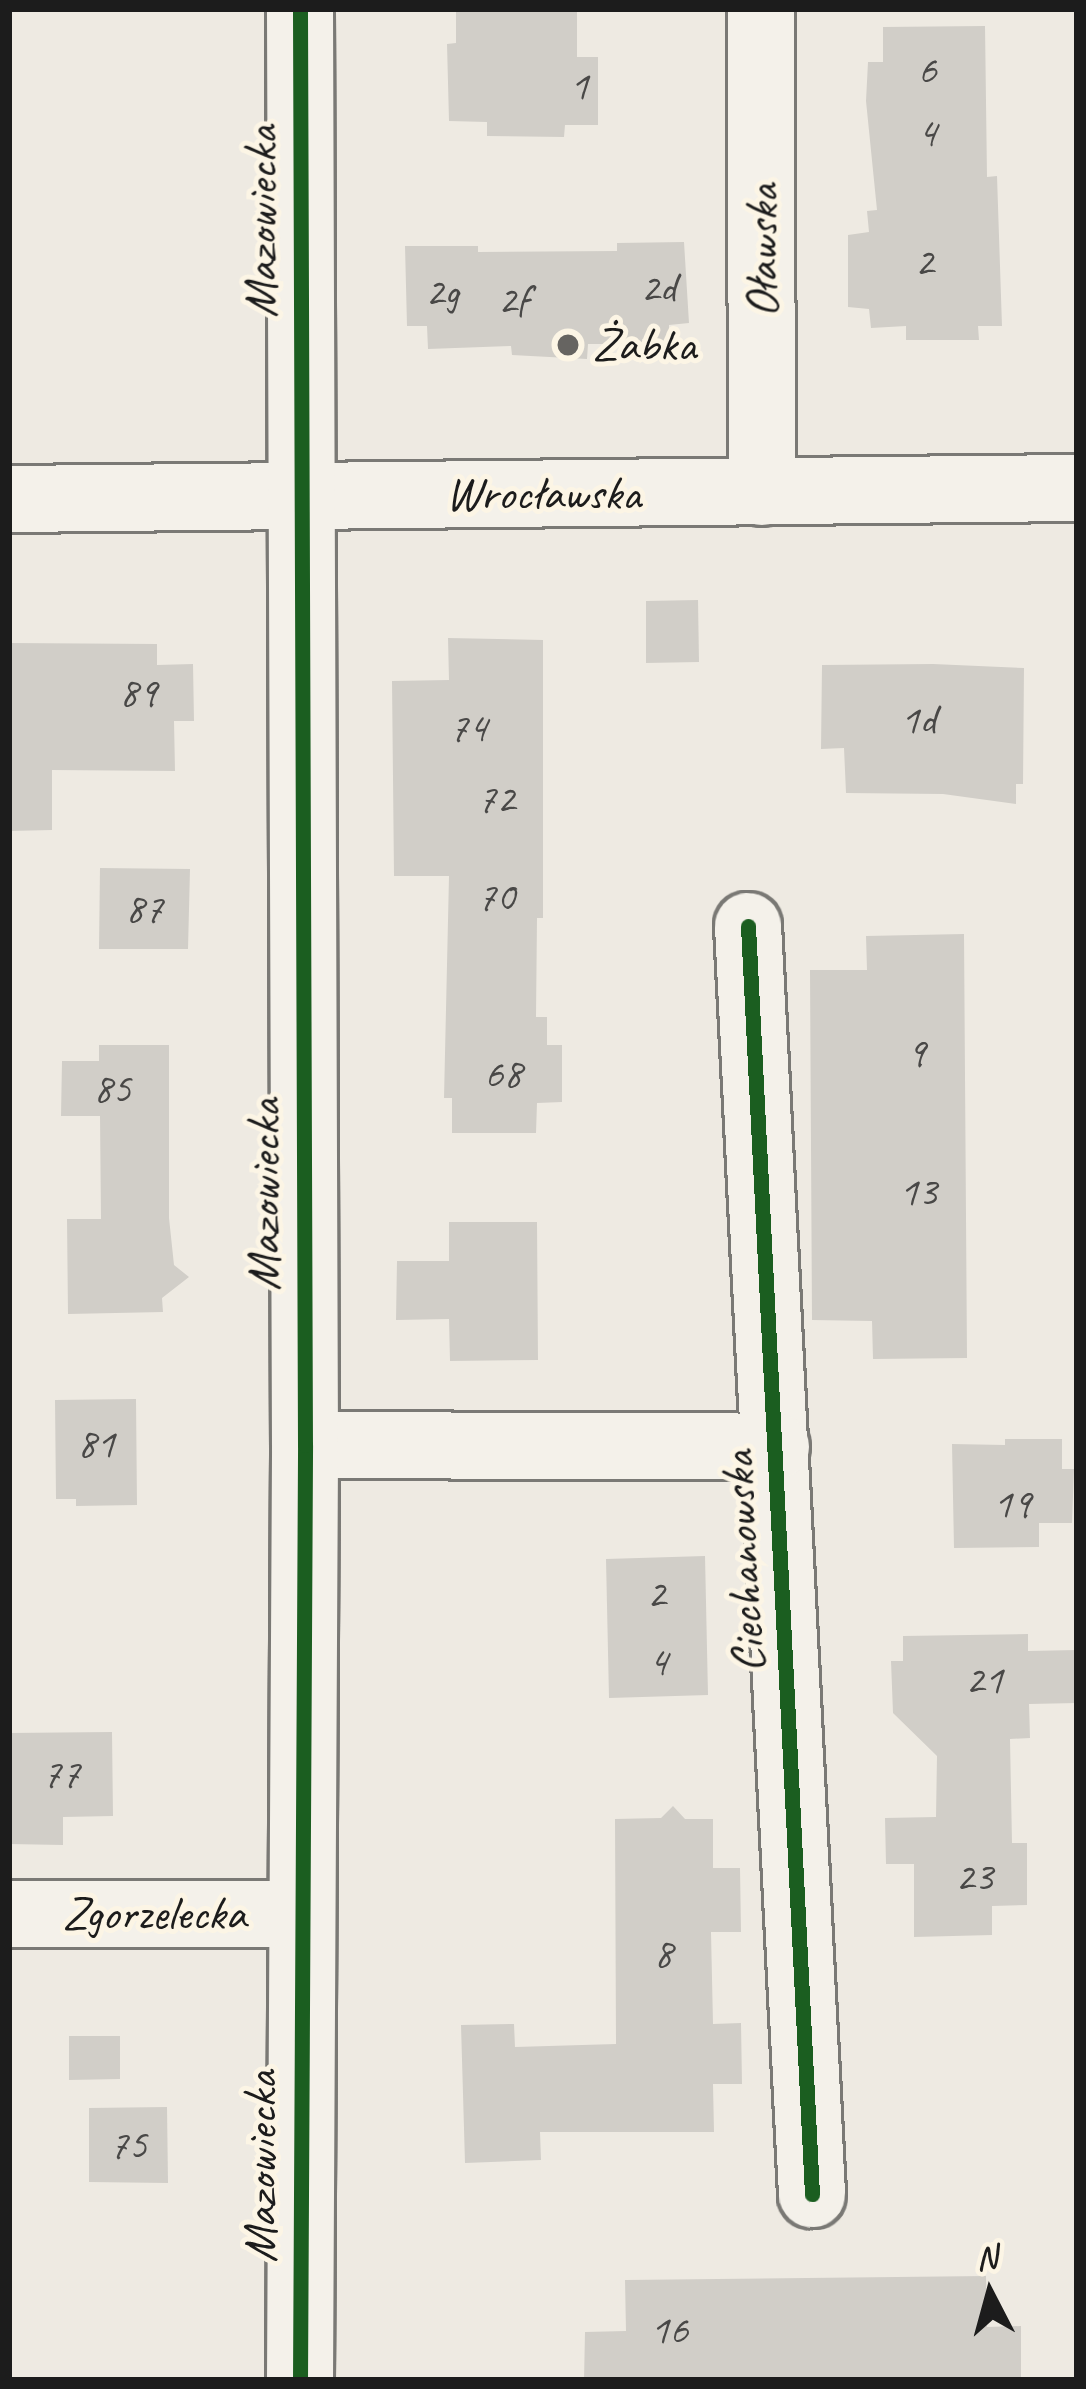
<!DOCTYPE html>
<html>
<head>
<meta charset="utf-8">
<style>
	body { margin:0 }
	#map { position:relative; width:1086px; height:2389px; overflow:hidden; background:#eeeae2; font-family:Caveat,sans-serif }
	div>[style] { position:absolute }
	.building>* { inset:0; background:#d1cec8 }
	.roads { filter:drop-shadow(3px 0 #7a7975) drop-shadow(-3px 0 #7a7975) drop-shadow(0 3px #7a7975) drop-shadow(0 -3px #7a7975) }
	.minor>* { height:66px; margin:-33px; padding:0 33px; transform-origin:33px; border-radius:33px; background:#f4f1ea }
	.cycleway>* { height:15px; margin:-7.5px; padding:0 7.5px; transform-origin:7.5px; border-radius:7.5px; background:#1b5e20 }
	.dots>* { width:33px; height:33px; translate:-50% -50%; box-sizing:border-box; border:6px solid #fcf5e5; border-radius:50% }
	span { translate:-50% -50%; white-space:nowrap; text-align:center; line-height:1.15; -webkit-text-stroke:10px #fcf5e5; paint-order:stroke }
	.number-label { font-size:42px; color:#494847 }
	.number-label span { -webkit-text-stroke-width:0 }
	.street-label { font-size:48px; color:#1c1c1c }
	.poi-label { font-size:48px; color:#1c1c1c }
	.left { translate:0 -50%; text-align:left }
	.frame { position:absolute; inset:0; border:12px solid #1c1c1c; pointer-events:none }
	.north { position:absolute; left:930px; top:2233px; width:120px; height:120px; -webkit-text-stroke:9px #fcf5e5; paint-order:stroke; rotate:354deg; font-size:33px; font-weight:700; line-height:48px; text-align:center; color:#1c1c1c }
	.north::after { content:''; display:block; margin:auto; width:42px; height:54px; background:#1c1c1c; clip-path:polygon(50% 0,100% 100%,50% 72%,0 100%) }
</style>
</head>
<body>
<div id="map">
	<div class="building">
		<i style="clip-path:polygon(456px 9px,577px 9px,577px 57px,598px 57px,598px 125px,565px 125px,564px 137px,487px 136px,487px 122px,449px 121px,447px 44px,456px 43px)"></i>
		<i style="clip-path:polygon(985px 26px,987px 177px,997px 176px,1002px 326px,978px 326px,979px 340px,906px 340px,906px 326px,871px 328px,869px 309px,848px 307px,848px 235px,869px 232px,867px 211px,877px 210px,866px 101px,868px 62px,883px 62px,883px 27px)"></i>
		<i style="clip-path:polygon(684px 242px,689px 323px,669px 325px,669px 344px,588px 344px,587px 359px,512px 355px,511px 346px,428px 349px,427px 326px,407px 326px,405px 246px,478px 246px,478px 252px,617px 251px,617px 243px)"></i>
		<i style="clip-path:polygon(698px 600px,699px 662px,646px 663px,646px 601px)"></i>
		<i style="clip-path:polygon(448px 638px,543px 640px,543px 918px,537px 918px,536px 1017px,547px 1017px,547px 1045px,562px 1045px,562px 1102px,537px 1103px,536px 1133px,452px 1133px,452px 1098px,444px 1098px,449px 876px,394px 876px,392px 681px,449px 680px)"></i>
		<i style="clip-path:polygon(9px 643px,157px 644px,157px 665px,193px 664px,194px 721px,174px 721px,175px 771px,52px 770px,52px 830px,9px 831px)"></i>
		<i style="clip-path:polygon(933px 664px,1024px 668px,1023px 784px,1016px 784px,1016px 804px,943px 794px,846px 793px,844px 748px,821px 749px,822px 665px)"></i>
		<i style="clip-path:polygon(100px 868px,190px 869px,188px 949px,99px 949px)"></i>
		<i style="clip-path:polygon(964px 934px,967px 1358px,873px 1359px,872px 1321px,812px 1320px,810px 970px,867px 970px,866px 936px)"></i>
		<i style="clip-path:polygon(99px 1045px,169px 1045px,169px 1218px,174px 1265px,189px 1277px,162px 1298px,163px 1312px,68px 1314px,67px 1219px,101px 1219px,100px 1116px,61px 1116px,62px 1061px,99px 1061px)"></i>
		<i style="clip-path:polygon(449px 1222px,537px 1222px,538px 1360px,450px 1361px,449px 1319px,396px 1320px,397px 1261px,449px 1261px)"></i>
		<i style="clip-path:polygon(136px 1399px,137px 1505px,76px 1506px,76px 1499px,56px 1499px,55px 1400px)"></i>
		<i style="clip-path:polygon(1005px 1439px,1062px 1439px,1062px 1469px,1074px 1469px,1072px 1523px,1039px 1523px,1039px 1547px,954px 1548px,952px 1444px,1005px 1445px)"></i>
		<i style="clip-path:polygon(705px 1556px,708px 1695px,609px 1698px,606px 1559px)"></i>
		<i style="clip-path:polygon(1028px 1634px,1028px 1651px,1077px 1650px,1077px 1703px,1029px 1704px,1030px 1738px,1010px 1739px,1012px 1843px,1027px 1843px,1027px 1905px,992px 1906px,992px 1935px,914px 1937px,914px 1864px,886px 1864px,885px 1818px,936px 1817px,937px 1756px,893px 1713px,891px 1661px,903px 1661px,903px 1636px)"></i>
		<i style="clip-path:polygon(112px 1732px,113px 1816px,63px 1817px,63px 1845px,9px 1844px,9px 1733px)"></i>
		<i style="clip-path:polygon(673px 1806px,685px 1819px,713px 1819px,713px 1868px,740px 1868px,741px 1932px,711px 1932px,713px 2024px,741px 2023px,742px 2084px,713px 2084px,714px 2132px,540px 2132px,541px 2160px,465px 2163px,461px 2025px,514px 2024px,515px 2047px,616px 2044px,615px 1819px,661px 1818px)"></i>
		<i style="clip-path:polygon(69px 2036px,120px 2036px,120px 2079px,69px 2080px)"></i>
		<i style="clip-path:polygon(167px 2107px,168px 2183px,89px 2182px,89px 2108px)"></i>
		<i style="clip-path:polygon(986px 2276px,987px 2327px,1021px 2326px,1021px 2380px,584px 2380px,585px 2332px,626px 2331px,625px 2280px)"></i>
	</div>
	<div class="roads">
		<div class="minor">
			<i style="left:761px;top:9px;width:483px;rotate:89.9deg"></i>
			<i style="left:9px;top:499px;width:1068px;rotate:-0.59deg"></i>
			<i style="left:748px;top:926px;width:1270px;rotate:87.11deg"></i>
			<i style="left:305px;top:1445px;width:471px;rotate:0.2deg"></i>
			<i style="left:9px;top:1914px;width:291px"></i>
			<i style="left:300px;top:2380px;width:935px;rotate:-89.69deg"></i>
			<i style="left:305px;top:1445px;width:1436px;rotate:-90.2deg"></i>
		</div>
	</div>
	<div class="cycleway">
		<i style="left:748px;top:926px;width:1270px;rotate:87.11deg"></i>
		<i style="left:300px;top:2380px;width:935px;rotate:-89.69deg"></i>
		<i style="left:305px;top:1445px;width:1436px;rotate:-90.2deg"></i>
	</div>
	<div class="dots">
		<i style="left:568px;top:345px;background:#666461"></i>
	</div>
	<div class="number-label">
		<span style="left:927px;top:70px">6</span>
		<span style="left:579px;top:86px">1</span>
		<span style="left:927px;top:133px">4</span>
		<span style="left:924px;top:262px">2</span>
		<span style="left:658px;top:288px">2d</span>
		<span style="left:442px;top:292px">2g</span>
		<span style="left:513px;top:300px">2f</span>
		<span style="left:138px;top:693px">89</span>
		<span style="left:918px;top:720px">1d</span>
		<span style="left:468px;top:728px">74</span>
		<span style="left:496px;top:799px">72</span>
		<span style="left:496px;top:897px">70</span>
		<span style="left:144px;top:909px">87</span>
		<span style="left:916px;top:1053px">9</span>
		<span style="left:503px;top:1074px">68</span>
		<span style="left:112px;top:1089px">85</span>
		<span style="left:918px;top:1192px">13</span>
		<span style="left:96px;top:1444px">81</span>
		<span style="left:1012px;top:1504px">19</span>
		<span style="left:656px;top:1594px">2</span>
		<span style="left:658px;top:1662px">4</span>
		<span style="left:984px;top:1680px">21</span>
		<span style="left:61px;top:1774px">77</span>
		<span style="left:974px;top:1877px">23</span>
		<span style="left:663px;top:1954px">8</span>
		<span style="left:128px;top:2145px">75</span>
		<span style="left:669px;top:2330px">16</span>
	</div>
	<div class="street-label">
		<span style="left:261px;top:222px;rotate:-90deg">Mazowiecka</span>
		<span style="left:762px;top:251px;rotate:-90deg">Oławska</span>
		<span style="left:543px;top:494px">Wrocławska</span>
		<span style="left:264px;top:1195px;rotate:-90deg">Mazowiecka</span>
		<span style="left:743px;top:1562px;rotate:-93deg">Ciechanowska</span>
		<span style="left:154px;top:1914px">Zgorzelecka</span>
		<span style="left:261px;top:2167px;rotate:-90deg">Mazowiecka</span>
	</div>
	<div class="poi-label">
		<span class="left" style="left:592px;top:345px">Żabka</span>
	</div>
	<div class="frame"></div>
	<div class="north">N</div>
</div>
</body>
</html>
